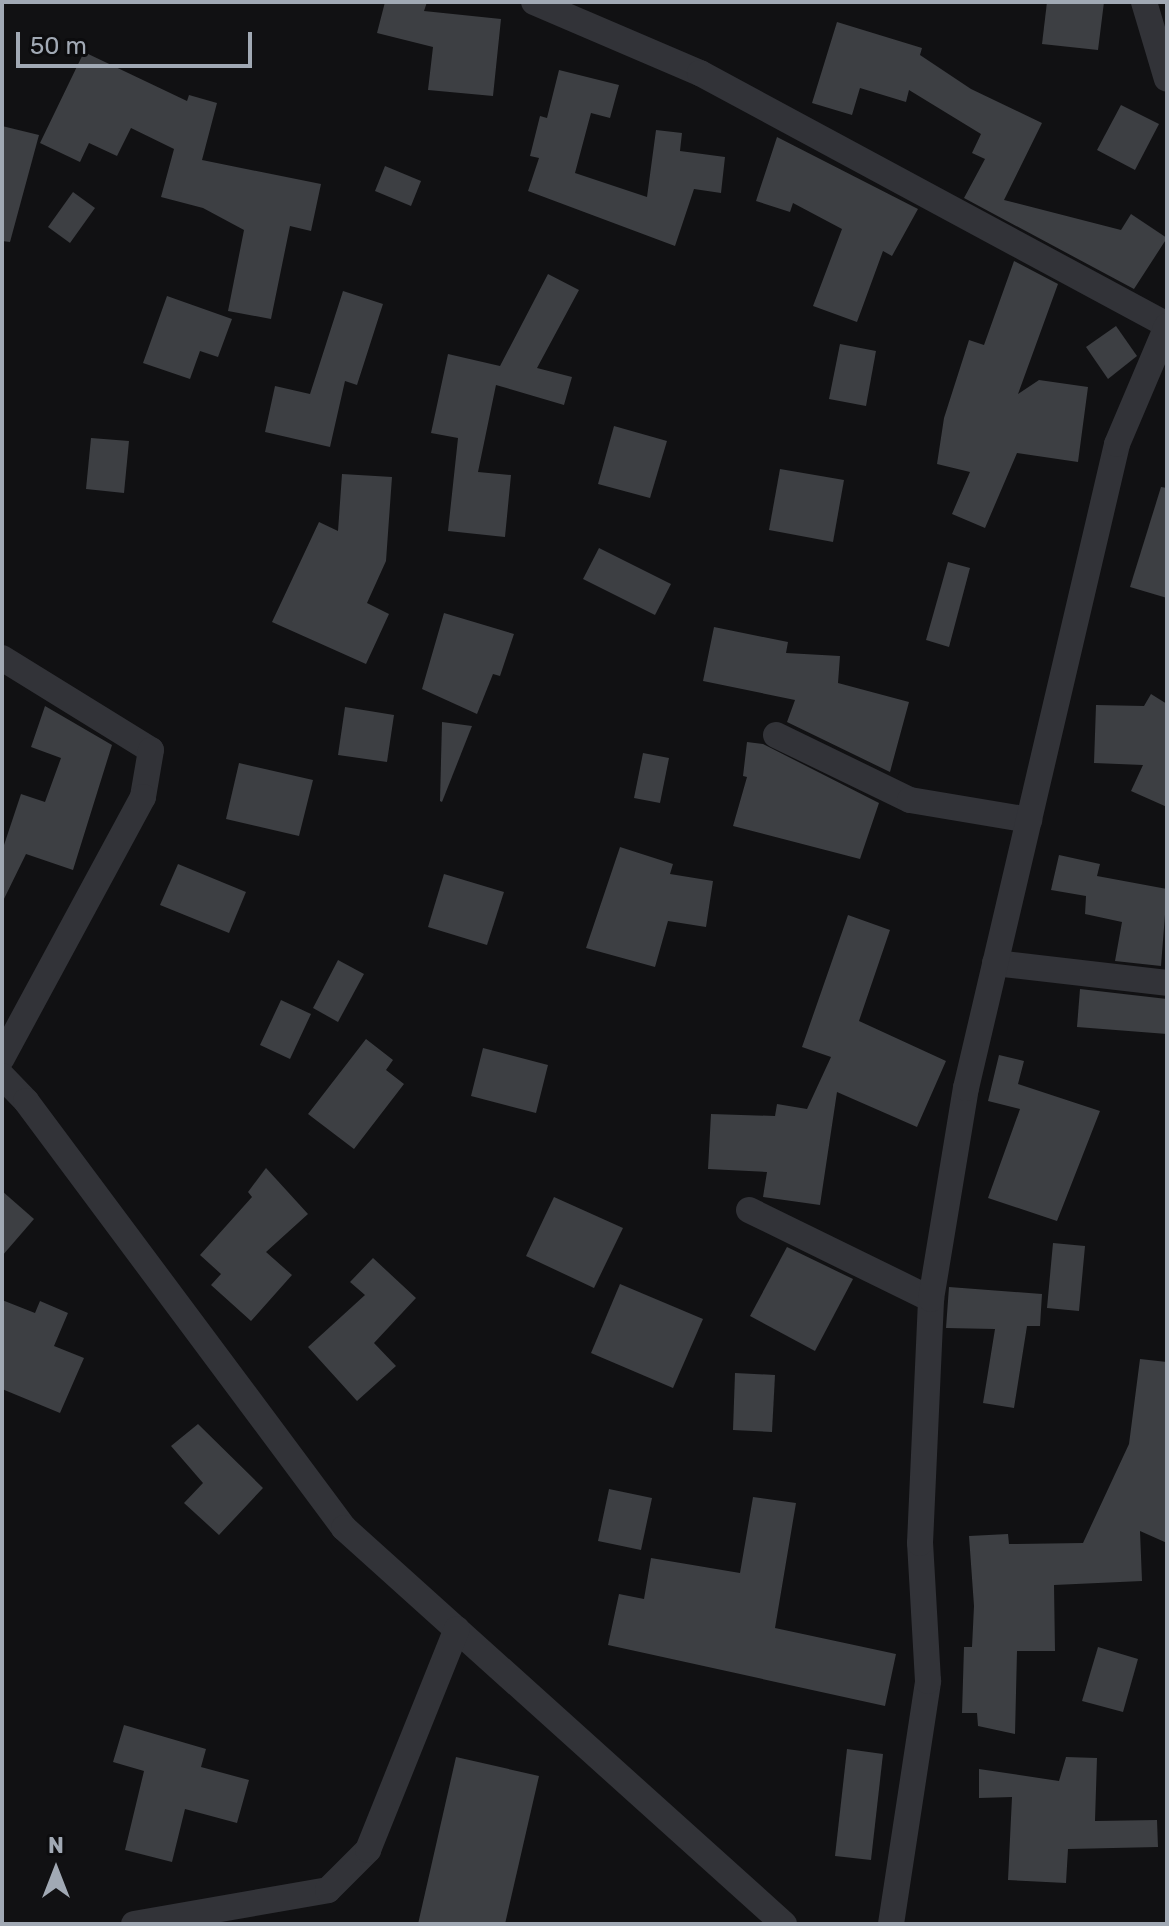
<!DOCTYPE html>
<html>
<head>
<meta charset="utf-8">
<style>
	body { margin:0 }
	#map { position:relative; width:1169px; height:1926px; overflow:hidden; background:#111113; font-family:Rubik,sans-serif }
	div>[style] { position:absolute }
	.building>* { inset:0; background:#3d3f43 }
	.minor>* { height:26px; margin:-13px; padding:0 13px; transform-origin:13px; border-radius:13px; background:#323338 }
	span { translate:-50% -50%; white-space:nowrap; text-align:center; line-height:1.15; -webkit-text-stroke:6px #0c0c0e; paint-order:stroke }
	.frame { position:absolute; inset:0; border:4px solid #a1a9b4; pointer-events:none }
	.north { position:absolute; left:16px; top:1830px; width:80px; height:80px; -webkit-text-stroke:6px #0c0c0e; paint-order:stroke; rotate:0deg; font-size:22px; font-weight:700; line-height:32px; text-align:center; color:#a1a9b4 }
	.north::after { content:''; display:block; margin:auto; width:28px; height:36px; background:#a1a9b4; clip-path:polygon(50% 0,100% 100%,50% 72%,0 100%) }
	.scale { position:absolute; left:16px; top:32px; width:236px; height:36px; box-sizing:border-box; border:4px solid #a1a9b4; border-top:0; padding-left:10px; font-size:24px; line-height:28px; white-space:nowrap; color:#a1a9b4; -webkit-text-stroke:6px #0c0c0e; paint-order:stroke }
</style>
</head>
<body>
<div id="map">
	<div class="building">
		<i style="clip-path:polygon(385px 2px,427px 2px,424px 11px,501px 19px,493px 96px,428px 90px,433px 47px,377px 33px)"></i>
		<i style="clip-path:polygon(1047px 2px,1104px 2px,1098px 50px,1042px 44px)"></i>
		<i style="clip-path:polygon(837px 22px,922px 48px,920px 55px,971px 89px,1042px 123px,1004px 200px,1121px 230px,1131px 214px,1167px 238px,1134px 289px,964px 198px,985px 159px,972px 153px,981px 134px,909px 90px,906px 102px,860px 88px,852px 115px,812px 103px)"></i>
		<i style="clip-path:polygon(84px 52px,187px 101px,189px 95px,217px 103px,202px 160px,321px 184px,311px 231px,290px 226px,271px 319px,228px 311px,244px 230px,203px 208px,161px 197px,174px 149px,131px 128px,117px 156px,89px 143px,80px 162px,40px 143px)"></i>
		<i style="clip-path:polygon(559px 70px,619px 85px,610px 118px,591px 113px,575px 173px,647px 197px,656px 130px,682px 133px,680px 151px,725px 157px,721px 193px,694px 189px,675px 246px,528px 191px,539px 158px,530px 156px,540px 116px,547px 118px)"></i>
		<i style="clip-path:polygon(1121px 105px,1159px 124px,1135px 170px,1097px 150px)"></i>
		<i style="clip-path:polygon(2px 126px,39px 135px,10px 242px,2px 241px)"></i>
		<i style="clip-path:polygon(777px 137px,918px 209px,892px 256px,883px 251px,857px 322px,813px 306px,842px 229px,793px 203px,790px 212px,756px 201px)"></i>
		<i style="clip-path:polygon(385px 166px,421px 181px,411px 206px,375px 191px)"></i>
		<i style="clip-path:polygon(73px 192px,95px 208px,70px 243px,48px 227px)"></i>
		<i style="clip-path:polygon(1014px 261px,1058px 284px,1018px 394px,1039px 380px,1088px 387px,1078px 462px,1017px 453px,985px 528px,952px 514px,970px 472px,937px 464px,944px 418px,969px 340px,984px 345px)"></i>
		<i style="clip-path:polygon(548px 274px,579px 290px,537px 368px,572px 377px,564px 405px,496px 385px,478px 472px,511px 475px,505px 537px,448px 531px,458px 438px,431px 433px,448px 354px,500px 366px)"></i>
		<i style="clip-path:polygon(343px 291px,383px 304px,357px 385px,345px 381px,330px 447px,265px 432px,275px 386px,310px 394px)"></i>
		<i style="clip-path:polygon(167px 296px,232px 319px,218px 357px,200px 351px,190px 379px,143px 363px)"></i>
		<i style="clip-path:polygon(1116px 326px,1137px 356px,1108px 379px,1086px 347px)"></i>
		<i style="clip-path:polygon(840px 344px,876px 351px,866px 406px,829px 399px)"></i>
		<i style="clip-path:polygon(614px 426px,667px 441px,650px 498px,598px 484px)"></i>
		<i style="clip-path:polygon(91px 438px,129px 441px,124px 493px,86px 489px)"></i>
		<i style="clip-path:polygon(780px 469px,844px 480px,833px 542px,769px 530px)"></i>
		<i style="clip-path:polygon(342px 474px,392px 477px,386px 561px,367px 603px,389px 614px,366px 664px,272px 622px,319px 522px,338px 531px)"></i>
		<i style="clip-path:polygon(1161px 487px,1167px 488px,1167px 598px,1130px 587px)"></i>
		<i style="clip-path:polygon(599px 548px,671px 584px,655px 615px,583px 579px)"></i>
		<i style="clip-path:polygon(948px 562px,970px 568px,949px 647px,926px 640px)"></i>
		<i style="clip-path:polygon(444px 613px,514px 634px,500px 676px,493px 674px,477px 714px,422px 689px)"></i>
		<i style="clip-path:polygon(714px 627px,788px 642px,786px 653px,840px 656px,838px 683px,909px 702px,890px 772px,787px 722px,795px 700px,703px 681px)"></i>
		<i style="clip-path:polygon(1151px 694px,1167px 704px,1167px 807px,1131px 791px,1143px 765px,1094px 763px,1096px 705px,1144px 706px)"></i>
		<i style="clip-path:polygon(45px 706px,112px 745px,73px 870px,26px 854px,2px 903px,2px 851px,21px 794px,45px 802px,61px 758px,31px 747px)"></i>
		<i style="clip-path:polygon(345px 707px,394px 715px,387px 762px,338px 755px)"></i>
		<i style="clip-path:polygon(442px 722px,472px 726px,442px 802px,440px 801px)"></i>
		<i style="clip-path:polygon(747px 742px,763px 744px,879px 803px,860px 859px,733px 826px,747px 777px,743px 776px)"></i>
		<i style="clip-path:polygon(643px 753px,669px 758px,660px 803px,634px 798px)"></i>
		<i style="clip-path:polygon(239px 763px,313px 780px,299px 836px,226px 819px)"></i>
		<i style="clip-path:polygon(620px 847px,673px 864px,670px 874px,713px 881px,706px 927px,668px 921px,655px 967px,586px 948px)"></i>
		<i style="clip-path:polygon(1059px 855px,1100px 864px,1097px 876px,1167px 889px,1161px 966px,1115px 961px,1122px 922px,1085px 914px,1086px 896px,1051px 890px)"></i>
		<i style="clip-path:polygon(178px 864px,246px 892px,229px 933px,160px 905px)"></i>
		<i style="clip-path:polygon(444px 874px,504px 892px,487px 945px,428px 927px)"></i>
		<i style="clip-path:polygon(848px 915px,890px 930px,859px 1021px,946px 1061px,917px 1127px,837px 1092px,820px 1205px,763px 1197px,767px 1172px,708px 1169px,711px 1114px,775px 1116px,777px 1104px,807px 1109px,831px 1057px,802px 1047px)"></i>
		<i style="clip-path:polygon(338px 960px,364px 974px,338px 1022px,313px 1008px)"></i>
		<i style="clip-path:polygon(1080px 989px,1167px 999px,1167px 1034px,1077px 1027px)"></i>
		<i style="clip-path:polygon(281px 1000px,311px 1014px,290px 1059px,260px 1045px)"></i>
		<i style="clip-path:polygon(366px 1039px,393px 1060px,386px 1070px,404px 1084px,354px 1149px,308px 1114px)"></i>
		<i style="clip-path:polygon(483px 1048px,548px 1065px,536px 1113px,471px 1096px)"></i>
		<i style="clip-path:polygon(999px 1055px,1024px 1061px,1018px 1084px,1100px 1111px,1057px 1221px,988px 1198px,1020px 1109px,988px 1101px)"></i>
		<i style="clip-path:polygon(266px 1168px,308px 1214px,266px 1252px,292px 1275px,251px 1321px,211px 1285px,221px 1274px,200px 1255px,252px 1197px,248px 1192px)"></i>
		<i style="clip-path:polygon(2px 1191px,34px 1219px,2px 1256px)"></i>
		<i style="clip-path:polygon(554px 1197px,623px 1228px,594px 1288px,526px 1256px)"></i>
		<i style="clip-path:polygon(1053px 1243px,1085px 1246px,1079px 1311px,1047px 1308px)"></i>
		<i style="clip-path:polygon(787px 1247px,853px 1279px,815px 1351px,750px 1316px)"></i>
		<i style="clip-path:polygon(373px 1258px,416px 1298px,374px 1343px,396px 1366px,357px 1401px,308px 1347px,365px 1295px,350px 1282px)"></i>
		<i style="clip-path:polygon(620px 1284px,703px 1319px,673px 1388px,591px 1353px)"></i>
		<i style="clip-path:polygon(949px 1287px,1042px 1294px,1040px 1326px,1027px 1326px,1014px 1408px,983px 1403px,995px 1329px,946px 1328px)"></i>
		<i style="clip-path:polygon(2px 1300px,35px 1313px,40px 1301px,68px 1313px,54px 1346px,84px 1358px,60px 1413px,2px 1389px)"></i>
		<i style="clip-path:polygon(1140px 1359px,1167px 1362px,1167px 1543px,1140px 1531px,1142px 1581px,1054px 1585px,1055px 1651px,1017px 1651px,1015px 1734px,978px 1726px,977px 1713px,962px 1713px,964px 1647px,972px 1647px,974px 1606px,969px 1536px,1008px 1534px,1009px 1544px,1083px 1543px,1129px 1444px)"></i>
		<i style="clip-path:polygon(735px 1373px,775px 1375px,772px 1432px,733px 1430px)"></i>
		<i style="clip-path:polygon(198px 1424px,263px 1488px,219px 1535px,184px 1503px,203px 1483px,171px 1446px)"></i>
		<i style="clip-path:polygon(609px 1489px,652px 1498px,641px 1550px,598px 1541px)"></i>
		<i style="clip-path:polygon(753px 1497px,796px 1503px,775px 1628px,896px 1654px,885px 1706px,608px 1645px,619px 1594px,644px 1599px,651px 1558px,740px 1573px)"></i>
		<i style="clip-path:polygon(1098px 1647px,1138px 1659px,1123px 1712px,1082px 1701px)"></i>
		<i style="clip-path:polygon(124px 1725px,206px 1749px,201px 1767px,249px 1780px,237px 1823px,185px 1809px,172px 1862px,125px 1850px,144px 1771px,113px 1762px)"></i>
		<i style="clip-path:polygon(847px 1749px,883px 1754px,871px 1860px,835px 1856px)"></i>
		<i style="clip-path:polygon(456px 1757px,539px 1776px,505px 1924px,418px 1924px)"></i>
		<i style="clip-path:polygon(1066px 1757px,1097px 1758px,1095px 1821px,1157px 1820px,1158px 1847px,1068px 1849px,1066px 1883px,1008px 1880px,1012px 1797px,979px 1798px,979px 1769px,1059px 1781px)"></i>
	</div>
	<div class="minor">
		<i style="left:534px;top:2px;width:181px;rotate:23.2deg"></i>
		<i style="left:700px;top:73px;width:531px;rotate:28.35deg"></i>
		<i style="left:1144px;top:2px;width:80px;rotate:73.4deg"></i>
		<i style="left:2px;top:658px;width:175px;rotate:31.7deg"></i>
		<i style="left:151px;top:750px;width:48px;rotate:99.7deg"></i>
		<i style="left:143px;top:797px;width:297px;rotate:118.4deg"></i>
		<i style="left:776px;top:735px;width:149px;rotate:25.9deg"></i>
		<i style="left:910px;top:800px;width:121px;rotate:9.5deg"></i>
		<i style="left:995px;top:963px;width:173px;rotate:6.6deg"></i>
		<i style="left:2px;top:1076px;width:35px;rotate:46deg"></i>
		<i style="left:26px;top:1101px;width:532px;rotate:53.32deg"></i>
		<i style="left:344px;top:1528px;width:592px;rotate:41.99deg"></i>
		<i style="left:749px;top:1210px;width:203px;rotate:26.1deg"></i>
		<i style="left:134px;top:1924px;width:197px;rotate:-9.9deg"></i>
		<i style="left:328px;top:1890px;width:57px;rotate:-45deg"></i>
		<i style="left:368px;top:1850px;width:238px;rotate:-68.1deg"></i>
		<i style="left:891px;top:1924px;width:246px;rotate:-81.3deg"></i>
		<i style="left:928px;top:1681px;width:138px;rotate:-93.3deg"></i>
		<i style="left:920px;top:1543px;width:244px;rotate:-87.4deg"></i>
		<i style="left:931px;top:1299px;width:214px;rotate:-80.6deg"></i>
		<i style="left:966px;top:1088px;width:661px;rotate:-76.8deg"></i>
		<i style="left:1117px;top:444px;width:128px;rotate:-67deg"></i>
	</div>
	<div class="frame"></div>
	<div class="north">N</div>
	<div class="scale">50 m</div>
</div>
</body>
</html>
